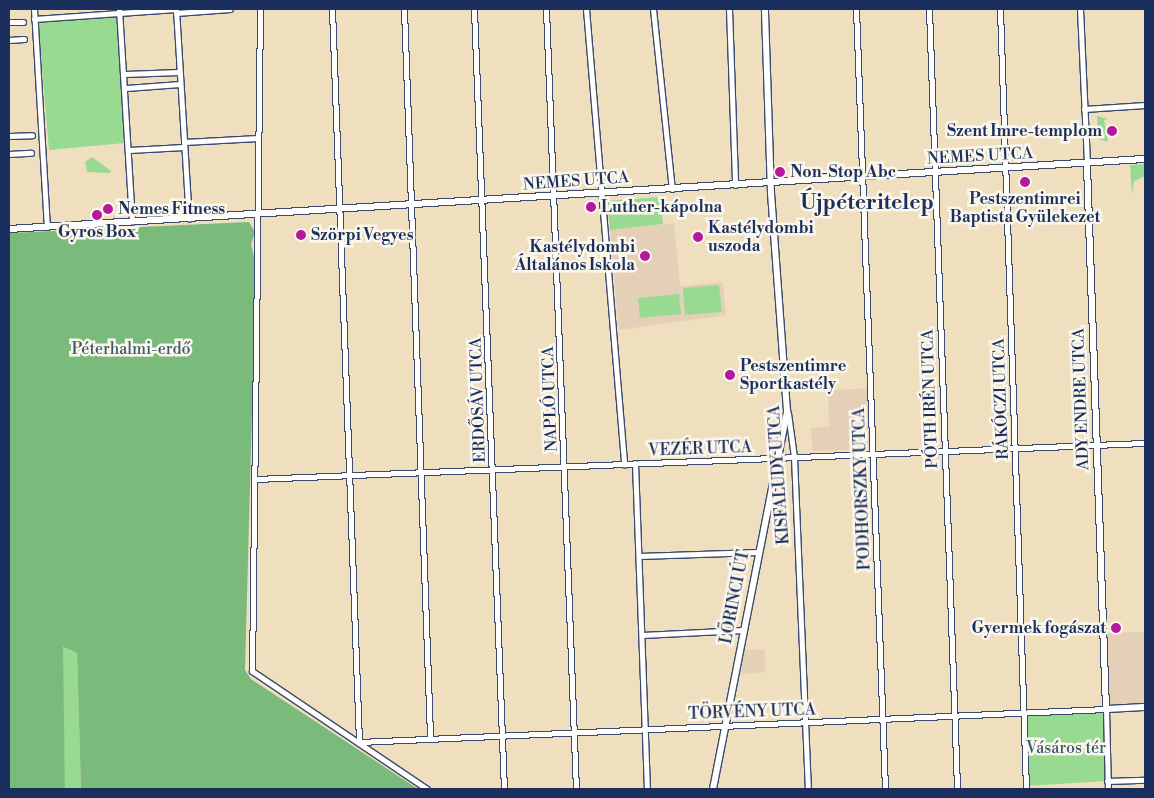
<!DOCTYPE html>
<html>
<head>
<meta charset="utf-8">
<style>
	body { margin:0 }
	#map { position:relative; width:1154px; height:798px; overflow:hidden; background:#f0dfbf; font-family:"Libre Bodoni",serif }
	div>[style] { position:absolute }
	.built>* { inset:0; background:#e4d0b6 }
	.green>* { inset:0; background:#98da91 }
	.forest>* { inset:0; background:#7aba7b }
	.roads { filter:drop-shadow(1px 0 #3b496d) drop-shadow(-1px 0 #3b496d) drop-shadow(0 1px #3b496d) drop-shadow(0 -1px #3b496d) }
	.minor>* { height:5px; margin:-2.5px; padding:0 2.5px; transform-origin:2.5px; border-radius:2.5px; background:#fff }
	.tertiary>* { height:6px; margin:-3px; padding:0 3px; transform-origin:3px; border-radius:3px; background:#fff }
	.dots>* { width:14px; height:14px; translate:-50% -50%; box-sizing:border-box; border:2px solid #fbf7ec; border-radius:50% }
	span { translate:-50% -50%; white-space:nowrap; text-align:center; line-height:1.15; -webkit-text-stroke:5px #fbf7ec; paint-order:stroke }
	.poi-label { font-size:16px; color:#1b2f5e; font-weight:700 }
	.right { translate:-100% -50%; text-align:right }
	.left { translate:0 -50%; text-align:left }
	.street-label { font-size:16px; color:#1b2f5e }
	.park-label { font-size:16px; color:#3a5a6b }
	.district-label { font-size:21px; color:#1b2f5e; font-weight:700 }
	.frame { position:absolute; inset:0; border:10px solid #1b2f5e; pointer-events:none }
</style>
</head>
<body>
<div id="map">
	<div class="built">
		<i style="clip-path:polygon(674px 223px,680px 286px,723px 282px,726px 315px,619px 330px,610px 230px)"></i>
		<i style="clip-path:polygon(867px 388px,869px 449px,812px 451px,811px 428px,829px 427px,828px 391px)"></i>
		<i style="clip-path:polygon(1145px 632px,1145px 703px,1109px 704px,1107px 633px)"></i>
		<i style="clip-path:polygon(744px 650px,765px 650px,765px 672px,741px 674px)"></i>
	</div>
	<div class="green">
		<i style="clip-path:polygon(117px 16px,125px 143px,49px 150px,38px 21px)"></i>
		<i style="clip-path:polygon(1097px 116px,1108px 119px,1104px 120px,1108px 142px,1098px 139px)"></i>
		<i style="clip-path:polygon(92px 157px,111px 171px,110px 173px,87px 172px,85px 162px)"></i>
		<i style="clip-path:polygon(1145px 164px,1145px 176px,1134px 181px,1132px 194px,1130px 165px)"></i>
		<i style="clip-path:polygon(660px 197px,663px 224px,610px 230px,607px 201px)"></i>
		<i style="clip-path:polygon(719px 285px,722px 312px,685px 315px,683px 288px)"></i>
		<i style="clip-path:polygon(679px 294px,681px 314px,640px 318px,638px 298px)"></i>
		<i style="clip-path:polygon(62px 647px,77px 653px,81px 789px,65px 789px)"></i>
		<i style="clip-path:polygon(1106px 709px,1107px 781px,1026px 786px,1025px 714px)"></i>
	</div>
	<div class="forest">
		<i style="clip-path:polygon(249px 222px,255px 232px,251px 244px,256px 265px,245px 670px,251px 679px,418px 789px,81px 789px,77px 653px,63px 647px,65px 789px,9px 789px,9px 233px)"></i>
	</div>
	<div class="roads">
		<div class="minor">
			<i style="left:34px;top:9px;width:218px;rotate:86.6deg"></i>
			<i style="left:119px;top:9px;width:213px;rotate:86.5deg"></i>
			<i style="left:176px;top:9px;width:210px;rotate:86.5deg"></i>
			<i style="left:260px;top:9px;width:662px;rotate:90.69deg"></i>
			<i style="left:252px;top:671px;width:211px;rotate:34deg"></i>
			<i style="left:332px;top:9px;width:734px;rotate:87.89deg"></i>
			<i style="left:404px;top:9px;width:728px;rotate:87.95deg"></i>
			<i style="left:474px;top:9px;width:781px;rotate:87.8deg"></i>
			<i style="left:546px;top:9px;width:781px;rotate:87.8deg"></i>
			<i style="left:586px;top:9px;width:457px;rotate:85.2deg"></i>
			<i style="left:653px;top:9px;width:181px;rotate:84deg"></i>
			<i style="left:729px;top:9px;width:176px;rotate:88deg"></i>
			<i style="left:856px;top:9px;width:781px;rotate:87.87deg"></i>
			<i style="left:929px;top:9px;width:781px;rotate:87.94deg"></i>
			<i style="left:1000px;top:9px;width:780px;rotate:88.09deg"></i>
			<i style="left:1080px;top:9px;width:155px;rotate:87.4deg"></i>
			<i style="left:176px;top:13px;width:54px;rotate:-4.2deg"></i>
			<i style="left:34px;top:19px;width:142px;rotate:-4deg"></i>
			<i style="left:9px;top:22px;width:14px"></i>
			<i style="left:9px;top:40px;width:15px;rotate:-4deg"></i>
			<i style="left:125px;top:74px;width:54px;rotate:-2.1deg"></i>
			<i style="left:126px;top:88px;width:54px;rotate:-4.2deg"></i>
			<i style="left:1084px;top:109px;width:61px;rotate:-3.8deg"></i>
			<i style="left:9px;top:136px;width:23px;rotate:-2deg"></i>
			<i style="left:184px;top:142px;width:74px;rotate:-3.1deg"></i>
			<i style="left:129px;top:150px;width:55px;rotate:-3.1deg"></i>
			<i style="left:9px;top:154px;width:22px;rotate:-3deg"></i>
			<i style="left:788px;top:413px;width:44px;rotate:82.2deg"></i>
			<i style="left:794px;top:457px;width:332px;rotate:87.6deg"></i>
			<i style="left:635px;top:463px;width:326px;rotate:87.9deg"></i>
			<i style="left:255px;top:479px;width:891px;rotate:-2.32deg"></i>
			<i style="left:639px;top:556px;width:119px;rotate:-1.9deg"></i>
			<i style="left:642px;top:635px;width:101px;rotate:-2.8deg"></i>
			<i style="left:359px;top:742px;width:748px;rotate:-2.53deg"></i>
			<i style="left:1106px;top:709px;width:80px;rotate:88.6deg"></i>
			<i style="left:1107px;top:781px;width:38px;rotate:-2deg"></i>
		</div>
		<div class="tertiary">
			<i style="left:1087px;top:165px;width:544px;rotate:88deg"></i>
			<i style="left:1106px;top:709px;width:39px;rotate:-3deg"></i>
			<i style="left:9px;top:229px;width:1138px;rotate:-3.53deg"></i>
			<i style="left:713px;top:789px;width:385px;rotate:-78.9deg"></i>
			<i style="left:787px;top:411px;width:219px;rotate:-94.2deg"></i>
			<i style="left:771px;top:193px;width:184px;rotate:-91.9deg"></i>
		</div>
	</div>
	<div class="dots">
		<i style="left:1112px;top:131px;background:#b5179e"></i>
		<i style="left:780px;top:172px;background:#b5179e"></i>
		<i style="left:1025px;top:182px;background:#b5179e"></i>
		<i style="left:591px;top:207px;background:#b5179e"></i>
		<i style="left:108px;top:209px;background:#b5179e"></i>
		<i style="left:97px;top:215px;background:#b5179e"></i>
		<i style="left:301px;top:235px;background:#b5179e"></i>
		<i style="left:698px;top:237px;background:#b5179e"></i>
		<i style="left:645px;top:256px;background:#b5179e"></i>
		<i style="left:730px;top:375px;background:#b5179e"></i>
		<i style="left:1116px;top:628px;background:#b5179e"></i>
	</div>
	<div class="poi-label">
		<span class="right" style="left:1102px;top:131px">Szent Imre-templom</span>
		<span class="left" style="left:790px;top:172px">Non-Stop Abc</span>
		<span style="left:1025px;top:208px">Pestszentimrei<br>Baptista Gyülekezet</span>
		<span class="left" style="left:601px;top:207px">Luther-kápolna</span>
		<span class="left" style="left:118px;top:209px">Nemes Fitness</span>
		<span class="left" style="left:708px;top:237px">Kastélydombi<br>uszoda</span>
		<span style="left:97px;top:232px">Gyros Box</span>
		<span class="left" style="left:311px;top:235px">Szörpi Vegyes</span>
		<span class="right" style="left:635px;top:256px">Kastélydombi<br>Általános Iskola</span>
		<span class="left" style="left:740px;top:375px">Pestszentimre<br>Sportkastély</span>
		<span class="right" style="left:1106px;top:628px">Gyermek fogászat</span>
	</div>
	<div class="street-label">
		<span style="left:980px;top:156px;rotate:-3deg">NEMES UTCA</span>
		<span style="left:576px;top:181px;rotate:-4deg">NEMES UTCA</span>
		<span style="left:550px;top:399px;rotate:-92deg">NAPLÓ UTCA</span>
		<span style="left:930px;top:399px;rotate:-92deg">PÓTH IRÉN UTCA</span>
		<span style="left:1001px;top:399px;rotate:-92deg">RÁKÓCZI UTCA</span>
		<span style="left:1081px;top:399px;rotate:-92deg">ADY ENDRE UTCA</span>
		<span style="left:478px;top:400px;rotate:-92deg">ERDŐSÁV UTCA</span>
		<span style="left:700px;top:449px;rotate:-2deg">VEZÉR UTCA</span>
		<span style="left:779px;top:475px;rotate:-94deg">KISFALUDY UTCA</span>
		<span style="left:862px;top:489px;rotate:-92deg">PODHORSZKY UTCA</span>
		<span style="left:735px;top:597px;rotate:-79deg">LŐRINCI ÚT</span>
		<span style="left:752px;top:712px;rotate:-2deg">TÖRVÉNY UTCA</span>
	</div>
	<div class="park-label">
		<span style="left:131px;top:349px">Péterhalmi-erdő</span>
		<span style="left:1066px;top:748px">Vásáros tér</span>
	</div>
	<div class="district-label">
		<span style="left:867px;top:203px">Újpéteritelep</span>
	</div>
	<div class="frame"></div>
</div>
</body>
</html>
